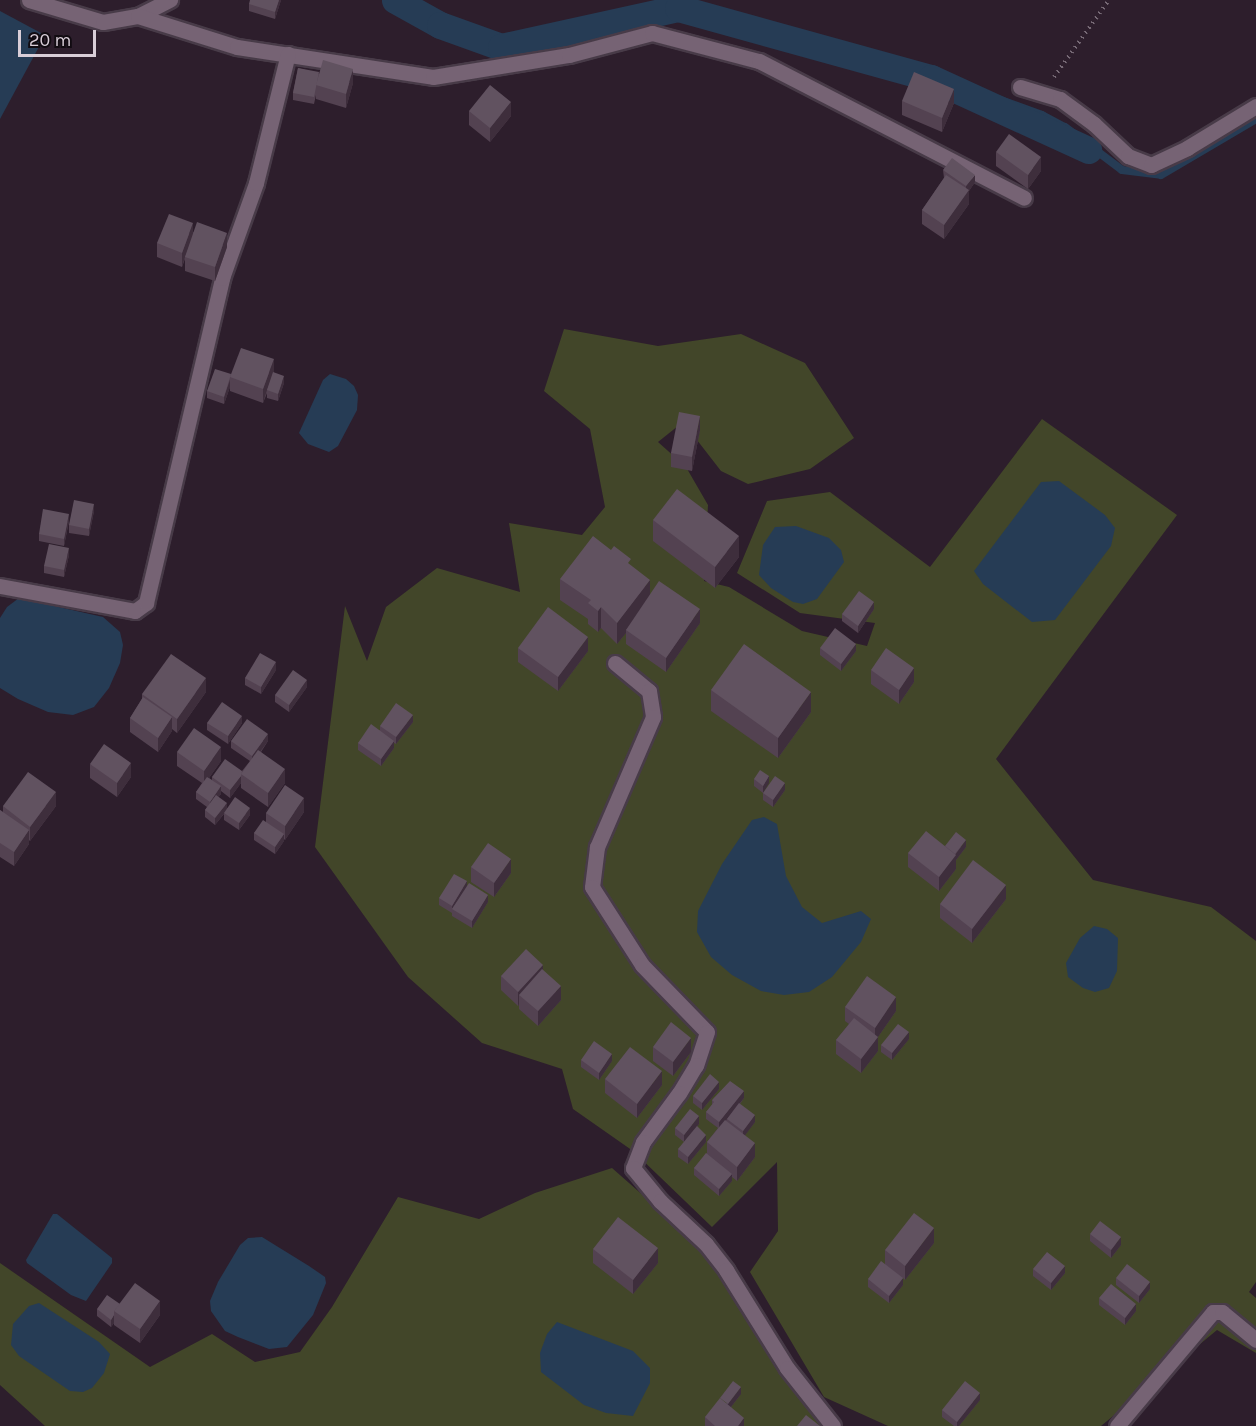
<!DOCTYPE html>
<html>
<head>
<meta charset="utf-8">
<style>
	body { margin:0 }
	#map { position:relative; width:1256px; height:1426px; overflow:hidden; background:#2d1e2c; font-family:Karla,sans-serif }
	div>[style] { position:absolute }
	.green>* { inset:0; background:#424629 }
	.water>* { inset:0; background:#263c55 }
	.stream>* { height:8px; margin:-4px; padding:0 4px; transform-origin:4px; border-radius:4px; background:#263c55 }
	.canal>* { height:27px; margin:-13.5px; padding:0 13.5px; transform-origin:13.5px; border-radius:13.5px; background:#263c55 }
	.path>* { height:4px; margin-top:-2px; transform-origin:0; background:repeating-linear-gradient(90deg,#776a76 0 1.5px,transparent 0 6px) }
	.roads { filter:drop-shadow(2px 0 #483b48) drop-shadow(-2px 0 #483b48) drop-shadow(0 2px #483b48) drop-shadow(0 -2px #483b48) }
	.street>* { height:15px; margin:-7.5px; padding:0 7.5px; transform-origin:7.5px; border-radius:7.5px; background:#766374 }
	.wall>* { inset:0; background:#534251 }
	.shaded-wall>* { inset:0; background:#3e2e3c }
	.building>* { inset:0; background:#615260 }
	span { translate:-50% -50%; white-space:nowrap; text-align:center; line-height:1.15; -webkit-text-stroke:4.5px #110b11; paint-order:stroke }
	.scale { position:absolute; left:18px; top:30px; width:78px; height:27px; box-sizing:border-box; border:3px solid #d9ced8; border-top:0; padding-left:8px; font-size:18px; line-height:21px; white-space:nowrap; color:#d9ced8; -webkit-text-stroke:4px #110b11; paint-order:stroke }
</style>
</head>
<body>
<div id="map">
	<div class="green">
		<i style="clip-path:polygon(564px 329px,658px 346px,741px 334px,805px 363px,854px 438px,810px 469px,748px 484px,721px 471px,683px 422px,658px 442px,686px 467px,708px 505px,704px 581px,729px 587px,802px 631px,867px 646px,875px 623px,800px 613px,737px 573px,767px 501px,830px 492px,930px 567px,1042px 419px,1177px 515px,996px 759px,1093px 880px,1211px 907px,1256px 941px,1256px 1282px,1249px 1292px,1256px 1298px,1256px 1353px,1217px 1330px,1101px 1426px,888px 1426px,824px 1397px,750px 1272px,778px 1231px,777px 1162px,712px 1227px,633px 1151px,573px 1109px,562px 1069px,482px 1043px,408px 977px,315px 847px,345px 606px,367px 661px,386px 607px,437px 568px,520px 592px,509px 523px,582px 535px,605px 507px,590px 429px,544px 391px)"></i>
		<i style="clip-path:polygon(612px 1168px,704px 1249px,788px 1381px,826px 1426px,45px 1426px,0 1385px,0 1263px,150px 1367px,212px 1334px,255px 1362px,300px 1352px,332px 1307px,398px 1197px,479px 1219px,535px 1193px)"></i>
	</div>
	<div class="water">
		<i style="clip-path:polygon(0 11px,41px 33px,41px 43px,0 119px)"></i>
		<i style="clip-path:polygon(330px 374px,346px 379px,354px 386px,358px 395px,357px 410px,338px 446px,329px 452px,308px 444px,299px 433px,323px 380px)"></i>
		<i style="clip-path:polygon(1059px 481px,1105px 515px,1115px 528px,1111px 546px,1055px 620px,1032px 622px,983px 584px,974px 571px,1041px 482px)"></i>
		<i style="clip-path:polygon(796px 526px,829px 538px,841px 550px,844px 562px,817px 599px,803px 604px,793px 602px,771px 588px,759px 575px,763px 545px,775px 527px)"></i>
		<i style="clip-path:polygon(19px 598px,103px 617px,120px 632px,123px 645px,120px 663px,109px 688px,94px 707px,73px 715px,48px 712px,18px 699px,0 688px,0 618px,7px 607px)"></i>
		<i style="clip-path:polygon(764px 817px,777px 824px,786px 876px,802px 907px,822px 923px,861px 911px,871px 919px,861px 942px,832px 977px,809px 992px,784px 995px,761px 991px,732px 975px,711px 957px,697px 932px,698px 911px,722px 864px,752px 820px)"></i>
		<i style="clip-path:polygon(1094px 926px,1107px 929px,1118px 938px,1117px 971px,1109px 988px,1095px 992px,1083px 988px,1068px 977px,1066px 963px,1080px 938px)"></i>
		<i style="clip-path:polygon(53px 1214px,57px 1214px,112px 1258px,112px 1263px,86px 1301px,71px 1295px,27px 1263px,26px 1260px)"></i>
		<i style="clip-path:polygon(262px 1237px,309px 1266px,325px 1277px,326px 1283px,313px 1315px,287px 1347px,269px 1349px,238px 1337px,225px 1331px,211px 1311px,210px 1301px,218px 1282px,240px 1245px,248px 1238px)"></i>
		<i style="clip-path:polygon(39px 1303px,99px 1342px,110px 1354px,104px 1373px,92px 1388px,83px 1392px,70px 1391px,19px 1356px,11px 1345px,13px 1324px,29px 1306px)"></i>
		<i style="clip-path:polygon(557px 1322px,633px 1351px,650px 1368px,650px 1383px,633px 1416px,606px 1413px,584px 1405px,541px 1372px,540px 1353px,547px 1334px)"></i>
	</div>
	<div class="stream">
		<i style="left:981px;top:93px;width:65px;rotate:19.8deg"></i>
		<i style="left:1042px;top:115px;width:26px;rotate:28deg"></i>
		<i style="left:1065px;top:127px;width:71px;rotate:37deg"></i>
		<i style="left:1122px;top:170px;width:39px;rotate:7deg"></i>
		<i style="left:1161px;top:175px;width:110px;rotate:-30.5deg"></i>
	</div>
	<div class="canal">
		<i style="left:395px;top:0;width:51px;rotate:29.1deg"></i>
		<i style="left:440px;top:25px;width:65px;rotate:19.8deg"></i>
		<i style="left:501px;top:47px;width:181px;rotate:-12.4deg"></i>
		<i style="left:678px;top:8px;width:263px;rotate:15.5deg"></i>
		<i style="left:931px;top:78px;width:173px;rotate:24.6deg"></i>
	</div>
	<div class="path">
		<i style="left:1054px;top:77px;width:95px;rotate:-54.5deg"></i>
	</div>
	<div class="roads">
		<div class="street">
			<i style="left:29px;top:0;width:77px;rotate:16.6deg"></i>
			<i style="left:103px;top:22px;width:36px;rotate:-10deg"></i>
			<i style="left:138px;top:16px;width:36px;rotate:-27deg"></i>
			<i style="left:138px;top:16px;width:104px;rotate:17.4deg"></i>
			<i style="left:237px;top:47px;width:198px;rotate:8.7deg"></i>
			<i style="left:433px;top:77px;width:138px;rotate:-9.2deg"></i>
			<i style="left:569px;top:55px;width:86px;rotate:-14.8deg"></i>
			<i style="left:652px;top:33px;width:111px;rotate:14.7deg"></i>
			<i style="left:759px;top:61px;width:298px;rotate:27.3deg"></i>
			<i style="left:1020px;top:87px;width:42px;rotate:16.7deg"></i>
			<i style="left:1060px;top:99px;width:42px;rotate:36.3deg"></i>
			<i style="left:1094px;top:124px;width:47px;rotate:43.3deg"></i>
			<i style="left:1128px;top:156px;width:25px;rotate:21deg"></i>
			<i style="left:1151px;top:165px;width:40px;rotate:-25deg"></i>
			<i style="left:1187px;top:148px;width:81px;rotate:-31.3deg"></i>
			<i style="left:0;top:586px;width:137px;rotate:10.5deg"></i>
			<i style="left:135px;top:611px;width:14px;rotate:-36deg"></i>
			<i style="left:146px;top:603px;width:334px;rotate:-76.8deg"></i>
			<i style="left:222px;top:278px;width:101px;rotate:-70.3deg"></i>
			<i style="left:256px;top:183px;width:133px;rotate:-76.1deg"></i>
			<i style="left:615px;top:663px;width:44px;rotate:39.5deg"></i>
			<i style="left:649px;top:691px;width:26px;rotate:81deg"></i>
			<i style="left:653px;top:717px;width:142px;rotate:113.3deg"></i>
			<i style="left:597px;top:847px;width:40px;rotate:97.1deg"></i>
			<i style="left:592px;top:887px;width:93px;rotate:57.3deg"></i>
			<i style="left:642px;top:965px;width:93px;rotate:45.9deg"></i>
			<i style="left:707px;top:1032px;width:35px;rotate:108deg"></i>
			<i style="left:696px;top:1065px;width:33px;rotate:121deg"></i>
			<i style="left:679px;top:1093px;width:61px;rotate:126.3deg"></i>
			<i style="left:643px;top:1142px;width:28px;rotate:111deg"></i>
			<i style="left:633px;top:1168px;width:43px;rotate:50.7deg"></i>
			<i style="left:660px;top:1201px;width:63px;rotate:43.1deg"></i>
			<i style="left:706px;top:1244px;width:33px;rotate:52deg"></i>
			<i style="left:726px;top:1270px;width:115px;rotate:58.1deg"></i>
			<i style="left:787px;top:1368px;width:74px;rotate:51.6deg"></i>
			<i style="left:1117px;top:1426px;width:149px;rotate:-49.9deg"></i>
			<i style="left:1213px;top:1312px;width:9px"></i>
			<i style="left:1222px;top:1312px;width:44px;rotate:39.5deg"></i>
		</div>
	</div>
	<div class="wall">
		<i style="clip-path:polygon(281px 0,275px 19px,249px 11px,249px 4px)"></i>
		<i style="clip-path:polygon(298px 68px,353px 83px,346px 108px,316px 99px,316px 95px,314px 104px,293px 100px,293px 93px)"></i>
		<i style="clip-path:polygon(902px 101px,954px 103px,942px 132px,902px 115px)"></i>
		<i style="clip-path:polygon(469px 111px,511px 116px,490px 142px,469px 125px)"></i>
		<i style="clip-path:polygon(996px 152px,1041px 171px,1028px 189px,996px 166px)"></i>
		<i style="clip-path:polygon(943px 170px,975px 182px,969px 191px,969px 204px,944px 239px,922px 224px,922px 210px,944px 178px)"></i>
		<i style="clip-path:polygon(193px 232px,227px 247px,215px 281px,185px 271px,185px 259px,182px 267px,157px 257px,157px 243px)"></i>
		<i style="clip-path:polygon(274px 373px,284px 383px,278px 401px,267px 398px,267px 393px,263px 403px,230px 391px,230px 387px,224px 404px,207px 398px,207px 391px,231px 374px)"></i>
		<i style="clip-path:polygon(700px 430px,692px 471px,671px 467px,671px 453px)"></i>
		<i style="clip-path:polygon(94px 511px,89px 536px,69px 533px,69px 525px)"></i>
		<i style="clip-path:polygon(653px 520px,739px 557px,715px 588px,653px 541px)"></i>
		<i style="clip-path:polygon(69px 521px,64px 546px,39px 541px,39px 534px)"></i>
		<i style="clip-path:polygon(69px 555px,64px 577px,44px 573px,44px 566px)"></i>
		<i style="clip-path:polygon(631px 566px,650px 594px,700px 623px,666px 672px,626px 644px,626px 633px,617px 644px,601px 628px,598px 632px,588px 624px,588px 619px,560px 600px,560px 579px)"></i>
		<i style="clip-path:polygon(874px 609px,858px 633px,842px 621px,842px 614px)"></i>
		<i style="clip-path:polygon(518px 648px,588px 651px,558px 691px,518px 662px)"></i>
		<i style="clip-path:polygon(820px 648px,856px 651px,841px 671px,820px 655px)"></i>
		<i style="clip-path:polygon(276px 670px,261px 694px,245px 685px,245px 678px)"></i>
		<i style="clip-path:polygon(871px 670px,914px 682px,899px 704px,871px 684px)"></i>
		<i style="clip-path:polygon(307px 687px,289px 712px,275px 702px,275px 695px)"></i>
		<i style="clip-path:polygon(711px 690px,811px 712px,778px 758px,711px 711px)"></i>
		<i style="clip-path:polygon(206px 692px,177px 733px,172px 729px,172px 731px,158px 752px,130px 732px,130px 718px,142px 699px,142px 694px)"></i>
		<i style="clip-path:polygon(413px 722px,396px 744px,394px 743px,394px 748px,381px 766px,358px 750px,358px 743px,380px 730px,380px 726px)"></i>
		<i style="clip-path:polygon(207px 723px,242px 723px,228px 744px,207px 730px)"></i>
		<i style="clip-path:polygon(231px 741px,268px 741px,261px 752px,285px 783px,268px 807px,241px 788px,241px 783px,230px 798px,221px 791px,221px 794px,218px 797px,227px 808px,250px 815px,239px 830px,224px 820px,224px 814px,215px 825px,205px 817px,205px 810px,207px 807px,196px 799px,196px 792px,202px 783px,177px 766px,177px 752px,221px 761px,209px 778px,212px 780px,212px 777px,242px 771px,250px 761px,231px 748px)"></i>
		<i style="clip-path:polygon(90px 764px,131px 777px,117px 797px,90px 778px)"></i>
		<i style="clip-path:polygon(769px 776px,763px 793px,754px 786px,754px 779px)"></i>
		<i style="clip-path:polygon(785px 790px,773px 807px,763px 800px,763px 793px)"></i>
		<i style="clip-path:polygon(3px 806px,56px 806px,30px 841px,29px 840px,29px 844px,14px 866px,0 857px,0 810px,3px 812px)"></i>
		<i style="clip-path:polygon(304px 812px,285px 840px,284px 839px,284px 841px,275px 854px,254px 840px,254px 833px,266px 822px,266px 813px)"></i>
		<i style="clip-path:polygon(945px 846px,966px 847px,956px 860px,956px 869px,939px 891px,908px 867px,908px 853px)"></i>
		<i style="clip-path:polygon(471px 867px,511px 873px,494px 897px,471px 882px)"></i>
		<i style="clip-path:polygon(467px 886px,488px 902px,472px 928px,452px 916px,452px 912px,452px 913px,439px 905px,439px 898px)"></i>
		<i style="clip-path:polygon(1006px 899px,972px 943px,940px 918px,940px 904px)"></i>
		<i style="clip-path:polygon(543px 970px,561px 1000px,538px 1026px,519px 1009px,519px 1004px,518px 1006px,501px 990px,501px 976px)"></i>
		<i style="clip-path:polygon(845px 1007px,896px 1011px,878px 1037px,878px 1051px,861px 1073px,836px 1054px,836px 1040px,849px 1024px,845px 1021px)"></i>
		<i style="clip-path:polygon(909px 1039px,892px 1060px,881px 1052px,881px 1045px)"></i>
		<i style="clip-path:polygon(653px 1047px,691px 1052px,673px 1076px,653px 1061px)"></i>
		<i style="clip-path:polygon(581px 1060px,612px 1061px,599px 1080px,581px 1067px)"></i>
		<i style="clip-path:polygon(605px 1079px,662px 1085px,637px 1118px,605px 1093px)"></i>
		<i style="clip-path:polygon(719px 1089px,702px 1110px,693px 1103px,693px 1096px)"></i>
		<i style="clip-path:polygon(744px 1098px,740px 1104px,755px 1122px,745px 1135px,755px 1157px,737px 1181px,732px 1177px,732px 1181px,719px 1196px,694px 1175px,694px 1168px,707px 1153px,707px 1142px,718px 1128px,706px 1119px,706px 1112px,712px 1105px,712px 1100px)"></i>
		<i style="clip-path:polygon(699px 1124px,684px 1142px,675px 1135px,675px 1128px)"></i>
		<i style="clip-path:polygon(706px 1142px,688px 1164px,678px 1157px,678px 1149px)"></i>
		<i style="clip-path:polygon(1090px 1234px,1121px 1245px,1111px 1258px,1090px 1241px)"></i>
		<i style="clip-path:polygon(934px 1243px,905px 1280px,903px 1278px,903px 1285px,889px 1303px,868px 1287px,868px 1279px,885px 1264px,885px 1250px)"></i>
		<i style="clip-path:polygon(593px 1249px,658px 1263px,633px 1294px,593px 1263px)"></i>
		<i style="clip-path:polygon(1033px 1269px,1065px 1273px,1051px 1290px,1033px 1276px)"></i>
		<i style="clip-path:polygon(1116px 1278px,1150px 1289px,1139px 1303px,1116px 1285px)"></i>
		<i style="clip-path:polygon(1099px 1298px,1136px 1311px,1125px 1325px,1099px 1305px)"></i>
		<i style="clip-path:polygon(119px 1304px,160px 1315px,140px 1343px,114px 1325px,114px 1323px,111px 1327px,97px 1316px,97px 1309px)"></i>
		<i style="clip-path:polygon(741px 1394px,731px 1407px,744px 1426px,705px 1426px,705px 1417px)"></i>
		<i style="clip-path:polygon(980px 1400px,959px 1426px,954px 1426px,942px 1417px,942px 1410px)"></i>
	</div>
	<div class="shaded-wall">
		<i style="clip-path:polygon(279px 0,281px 0,275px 19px,275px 12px)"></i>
		<i style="clip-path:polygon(353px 69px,353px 83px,346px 108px,346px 94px)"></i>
		<i style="clip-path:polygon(954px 89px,954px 103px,942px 132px,942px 118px)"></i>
		<i style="clip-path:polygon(511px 102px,511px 116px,490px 142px,490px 128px)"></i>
		<i style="clip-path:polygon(1041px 157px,1041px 171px,1028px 189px,1028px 175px)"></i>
		<i style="clip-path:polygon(975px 175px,975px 182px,969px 191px,969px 204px,944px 239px,944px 225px,966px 193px,966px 186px)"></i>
		<i style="clip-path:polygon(193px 223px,193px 237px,185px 257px,182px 267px,182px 253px)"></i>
		<i style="clip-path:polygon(227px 233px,227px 247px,215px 281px,215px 267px)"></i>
		<i style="clip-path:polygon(274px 359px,274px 373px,267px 390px,263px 403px,263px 389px)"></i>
		<i style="clip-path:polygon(284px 376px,284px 383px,278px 401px,278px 394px)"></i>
		<i style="clip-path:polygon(230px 380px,230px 387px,224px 404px,224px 397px)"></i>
		<i style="clip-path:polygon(700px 416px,700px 430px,692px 471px,692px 457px)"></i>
		<i style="clip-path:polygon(94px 504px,94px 511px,89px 536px,89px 529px)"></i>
		<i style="clip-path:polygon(69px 514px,69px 521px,64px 546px,64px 539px)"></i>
		<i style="clip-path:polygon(739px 536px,739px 557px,715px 588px,715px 567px)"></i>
		<i style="clip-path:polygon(69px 548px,69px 555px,64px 577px,64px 570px)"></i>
		<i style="clip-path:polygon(650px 580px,650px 601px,626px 630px,626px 633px,617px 644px,617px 623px)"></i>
		<i style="clip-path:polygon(874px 602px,874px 609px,858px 633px,858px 626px)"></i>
		<i style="clip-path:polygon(601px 607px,601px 628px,598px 632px,598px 611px)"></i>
		<i style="clip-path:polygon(700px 609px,700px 623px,666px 672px,666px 658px)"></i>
		<i style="clip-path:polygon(588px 637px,588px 651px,558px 691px,558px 677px)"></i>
		<i style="clip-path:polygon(856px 644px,856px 651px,841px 671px,841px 664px)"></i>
		<i style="clip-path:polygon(276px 662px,276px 670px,261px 694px,261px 687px)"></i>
		<i style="clip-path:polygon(914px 668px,914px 682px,899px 704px,899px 690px)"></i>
		<i style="clip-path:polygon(206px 678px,206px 692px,177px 733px,177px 719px)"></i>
		<i style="clip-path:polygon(307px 680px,307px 687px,289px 712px,289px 705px)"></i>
		<i style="clip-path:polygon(811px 692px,811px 712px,778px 758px,778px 738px)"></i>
		<i style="clip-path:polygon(413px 715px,413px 722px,396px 744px,396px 737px)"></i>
		<i style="clip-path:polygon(242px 716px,242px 723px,228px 744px,228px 736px)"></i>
		<i style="clip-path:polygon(172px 717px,172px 731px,158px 752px,158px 738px)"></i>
		<i style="clip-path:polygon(268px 734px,268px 741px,252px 763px,252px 756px)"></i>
		<i style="clip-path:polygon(394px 741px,394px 748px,381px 766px,381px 759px)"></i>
		<i style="clip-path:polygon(221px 747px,221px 761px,204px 785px,204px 771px)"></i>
		<i style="clip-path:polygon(131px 763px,131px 777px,117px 797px,117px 783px)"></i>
		<i style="clip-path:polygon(285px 769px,285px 783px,268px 807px,268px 793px)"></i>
		<i style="clip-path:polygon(241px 776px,241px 783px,230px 798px,230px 790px)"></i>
		<i style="clip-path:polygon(769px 776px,769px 783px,763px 793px,763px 786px)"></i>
		<i style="clip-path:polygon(785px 783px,785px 790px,773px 807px,773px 800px)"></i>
		<i style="clip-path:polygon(221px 786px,221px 794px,210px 809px,210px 802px)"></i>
		<i style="clip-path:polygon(56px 792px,56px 806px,30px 841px,30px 827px)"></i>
		<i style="clip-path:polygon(304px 798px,304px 812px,285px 840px,285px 826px)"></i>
		<i style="clip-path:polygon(227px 803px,227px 810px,215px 825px,215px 818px)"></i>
		<i style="clip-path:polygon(250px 808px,250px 815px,239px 830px,239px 823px)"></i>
		<i style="clip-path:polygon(29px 830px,29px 844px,14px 866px,14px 852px)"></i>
		<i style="clip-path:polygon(284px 834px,284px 841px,275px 854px,275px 847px)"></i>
		<i style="clip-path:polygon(966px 840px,966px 847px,956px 860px,956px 869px,939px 891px,939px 877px)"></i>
		<i style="clip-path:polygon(511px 859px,511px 873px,494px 897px,494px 883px)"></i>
		<i style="clip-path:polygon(467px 881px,467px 888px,452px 909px,452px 913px,452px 906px)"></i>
		<i style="clip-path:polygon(1006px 885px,1006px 899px,972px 943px,972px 929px)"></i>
		<i style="clip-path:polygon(488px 895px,488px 902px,472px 928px,472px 921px)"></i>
		<i style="clip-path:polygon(543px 965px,543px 979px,519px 995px,519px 1004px,518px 1006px,518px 992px)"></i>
		<i style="clip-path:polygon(561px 986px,561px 1000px,538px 1026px,538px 1011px)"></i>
		<i style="clip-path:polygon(896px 997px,896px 1011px,878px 1037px,878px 1051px,861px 1073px,861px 1059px,875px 1041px,875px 1028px)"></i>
		<i style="clip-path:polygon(909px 1032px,909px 1039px,892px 1060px,892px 1053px)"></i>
		<i style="clip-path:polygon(691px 1038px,691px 1052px,673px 1076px,673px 1062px)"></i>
		<i style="clip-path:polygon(612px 1054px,612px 1061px,599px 1080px,599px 1073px)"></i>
		<i style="clip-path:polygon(662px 1071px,662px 1085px,637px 1118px,637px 1104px)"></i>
		<i style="clip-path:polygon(719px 1082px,719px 1089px,702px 1110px,702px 1103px)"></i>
		<i style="clip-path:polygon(744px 1091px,744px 1098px,719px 1129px,719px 1122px)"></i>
		<i style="clip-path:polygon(755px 1115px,755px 1122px,743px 1138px,743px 1131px)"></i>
		<i style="clip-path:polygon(699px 1116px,699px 1124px,684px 1142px,684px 1135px)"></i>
		<i style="clip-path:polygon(706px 1135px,706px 1142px,688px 1164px,688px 1157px)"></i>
		<i style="clip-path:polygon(755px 1143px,755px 1157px,737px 1181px,737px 1167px)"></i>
		<i style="clip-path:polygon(732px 1174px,732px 1181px,719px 1196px,719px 1189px)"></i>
		<i style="clip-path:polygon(934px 1228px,934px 1243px,905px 1280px,905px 1266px)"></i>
		<i style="clip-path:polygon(1121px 1237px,1121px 1245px,1111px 1258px,1111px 1250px)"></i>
		<i style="clip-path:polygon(658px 1248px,658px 1263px,633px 1294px,633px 1280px)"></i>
		<i style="clip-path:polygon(1065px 1266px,1065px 1273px,1051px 1290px,1051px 1283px)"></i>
		<i style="clip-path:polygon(903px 1278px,903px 1285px,889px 1303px,889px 1296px)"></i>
		<i style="clip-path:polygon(1150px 1282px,1150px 1289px,1139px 1303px,1139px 1296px)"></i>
		<i style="clip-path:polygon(160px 1301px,160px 1315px,140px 1343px,140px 1329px)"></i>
		<i style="clip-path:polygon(1136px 1304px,1136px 1311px,1125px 1325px,1125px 1318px)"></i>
		<i style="clip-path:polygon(114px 1315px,114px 1323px,111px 1327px,111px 1320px)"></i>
		<i style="clip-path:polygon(741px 1387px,741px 1394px,727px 1412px,727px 1405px)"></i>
		<i style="clip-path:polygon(980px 1393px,980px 1400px,959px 1426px,957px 1426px,957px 1422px)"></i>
		<i style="clip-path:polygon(744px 1418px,744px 1426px,738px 1426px)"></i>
	</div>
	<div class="building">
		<i style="clip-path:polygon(250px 0,279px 0,275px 12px,249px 4px)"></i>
		<i style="clip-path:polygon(323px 60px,353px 69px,346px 94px,316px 85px)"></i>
		<i style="clip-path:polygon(298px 68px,319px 72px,314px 97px,293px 93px)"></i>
		<i style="clip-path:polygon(914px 72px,954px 89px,942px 118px,902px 101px)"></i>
		<i style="clip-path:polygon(490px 85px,511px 102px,490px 128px,469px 111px)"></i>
		<i style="clip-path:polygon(1009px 134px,1041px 157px,1028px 175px,996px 152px)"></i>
		<i style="clip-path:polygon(952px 158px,975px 175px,966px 186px,943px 170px)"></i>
		<i style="clip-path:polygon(946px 175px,969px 190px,944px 225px,922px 210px)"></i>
		<i style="clip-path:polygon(169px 214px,193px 223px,182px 253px,157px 243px)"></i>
		<i style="clip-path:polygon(197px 222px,227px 233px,215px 267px,185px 257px)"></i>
		<i style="clip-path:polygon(241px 348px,274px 359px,263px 389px,230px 377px)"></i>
		<i style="clip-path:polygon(215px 369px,231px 374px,224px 397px,207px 391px)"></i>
		<i style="clip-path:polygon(273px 372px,284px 376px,278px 394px,267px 390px)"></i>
		<i style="clip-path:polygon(679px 412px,700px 416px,692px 457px,671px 453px)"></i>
		<i style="clip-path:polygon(677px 489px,739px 536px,715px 567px,653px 520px)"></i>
		<i style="clip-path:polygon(74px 500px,94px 504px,89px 529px,69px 525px)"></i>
		<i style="clip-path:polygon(43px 509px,69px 514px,64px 539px,39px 534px)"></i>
		<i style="clip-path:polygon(593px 536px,611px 550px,614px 546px,631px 559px,628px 563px,650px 580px,617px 623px,601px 607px,598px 611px,588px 603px,591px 600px,560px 579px)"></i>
		<i style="clip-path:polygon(49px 544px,69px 548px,64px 570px,44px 566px)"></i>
		<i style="clip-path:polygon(659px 581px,700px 609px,666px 658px,626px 630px)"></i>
		<i style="clip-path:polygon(859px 591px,874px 602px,858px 626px,842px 614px)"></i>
		<i style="clip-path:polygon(548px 607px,588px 637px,558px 677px,518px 648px)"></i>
		<i style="clip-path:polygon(835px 628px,856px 644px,841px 664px,820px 648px)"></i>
		<i style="clip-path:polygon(744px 644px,811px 692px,778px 738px,711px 690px)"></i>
		<i style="clip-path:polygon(886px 648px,914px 668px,899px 690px,871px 670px)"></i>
		<i style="clip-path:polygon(260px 653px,276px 662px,261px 687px,245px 678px)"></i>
		<i style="clip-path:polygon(171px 654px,206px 678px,177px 719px,142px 694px)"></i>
		<i style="clip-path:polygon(293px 670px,307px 680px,289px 705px,275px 695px)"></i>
		<i style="clip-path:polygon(143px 697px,172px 717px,158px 738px,130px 718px)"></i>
		<i style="clip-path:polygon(222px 702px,242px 716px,228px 736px,207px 723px)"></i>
		<i style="clip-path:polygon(396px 703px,413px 715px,396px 737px,380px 726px)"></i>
		<i style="clip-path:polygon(247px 719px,268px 734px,252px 756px,231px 741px)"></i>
		<i style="clip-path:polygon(371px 724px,394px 741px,381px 759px,358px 743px)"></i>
		<i style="clip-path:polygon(194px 728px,221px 747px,204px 771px,177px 752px)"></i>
		<i style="clip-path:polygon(104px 744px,131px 763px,117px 783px,90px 764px)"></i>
		<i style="clip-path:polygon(258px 750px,285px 769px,268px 793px,241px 774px)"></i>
		<i style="clip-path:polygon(225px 759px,242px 771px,241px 776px,230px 790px,212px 777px)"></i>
		<i style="clip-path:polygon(760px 770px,769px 776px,763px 786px,754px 779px)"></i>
		<i style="clip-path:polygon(28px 772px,56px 792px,30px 827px,3px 806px)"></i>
		<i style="clip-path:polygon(775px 776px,785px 783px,773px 800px,763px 793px)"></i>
		<i style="clip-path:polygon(207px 777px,221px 786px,210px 802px,196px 792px)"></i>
		<i style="clip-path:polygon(285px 785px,304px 798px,285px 826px,266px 813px)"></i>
		<i style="clip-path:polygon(216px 795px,227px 803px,215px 818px,205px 810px)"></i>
		<i style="clip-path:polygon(235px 797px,250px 808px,239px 823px,224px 813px)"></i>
		<i style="clip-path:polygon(0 810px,29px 830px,14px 852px,0 843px)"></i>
		<i style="clip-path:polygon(263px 820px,284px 834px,275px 847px,254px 833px)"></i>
		<i style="clip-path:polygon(926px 831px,956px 855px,939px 877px,908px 853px)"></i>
		<i style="clip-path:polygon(956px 832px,966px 840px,955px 854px,945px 846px)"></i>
		<i style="clip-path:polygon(488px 843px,511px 859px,494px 883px,471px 867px)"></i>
		<i style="clip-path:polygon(973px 860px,1006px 885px,972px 929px,940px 904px)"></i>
		<i style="clip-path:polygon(454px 874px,467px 881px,452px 906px,439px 898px)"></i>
		<i style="clip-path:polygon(469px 883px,488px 895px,472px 921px,452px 909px)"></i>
		<i style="clip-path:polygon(526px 949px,543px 965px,518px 992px,501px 976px)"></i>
		<i style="clip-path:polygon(542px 969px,561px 986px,538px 1011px,519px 995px)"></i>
		<i style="clip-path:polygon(867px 976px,896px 997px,875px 1028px,845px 1007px)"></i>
		<i style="clip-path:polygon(854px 1018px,878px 1037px,861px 1059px,836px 1040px)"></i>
		<i style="clip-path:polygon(671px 1022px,691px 1038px,673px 1062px,653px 1047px)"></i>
		<i style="clip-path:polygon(898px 1024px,909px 1032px,892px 1053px,881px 1045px)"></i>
		<i style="clip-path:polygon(594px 1041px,612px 1054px,599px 1073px,581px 1060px)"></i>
		<i style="clip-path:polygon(630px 1047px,662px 1071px,637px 1104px,605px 1079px)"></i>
		<i style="clip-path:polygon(710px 1074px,719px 1082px,702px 1103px,693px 1096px)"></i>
		<i style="clip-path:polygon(730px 1081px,744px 1091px,719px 1122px,706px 1112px,714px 1102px,712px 1100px)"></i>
		<i style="clip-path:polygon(739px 1103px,755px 1115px,743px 1131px,727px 1119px)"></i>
		<i style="clip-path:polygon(690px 1109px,699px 1116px,684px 1135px,675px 1128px)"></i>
		<i style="clip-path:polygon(725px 1120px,755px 1143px,737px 1167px,707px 1142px)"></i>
		<i style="clip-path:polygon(697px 1126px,706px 1135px,688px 1157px,678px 1149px)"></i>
		<i style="clip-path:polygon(706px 1153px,732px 1174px,719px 1189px,694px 1168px)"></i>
		<i style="clip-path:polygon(914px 1213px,934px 1228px,905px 1266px,885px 1250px)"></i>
		<i style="clip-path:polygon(618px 1217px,658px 1248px,633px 1280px,593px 1249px)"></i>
		<i style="clip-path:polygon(1100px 1221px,1121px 1237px,1111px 1250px,1090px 1234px)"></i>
		<i style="clip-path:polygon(1047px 1252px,1065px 1266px,1051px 1283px,1033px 1269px)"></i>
		<i style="clip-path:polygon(881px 1261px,903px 1278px,889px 1296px,868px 1279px)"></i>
		<i style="clip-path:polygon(1127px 1264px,1150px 1282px,1139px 1296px,1116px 1278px)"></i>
		<i style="clip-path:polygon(135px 1283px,160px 1301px,140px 1329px,114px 1311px)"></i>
		<i style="clip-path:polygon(1111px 1284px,1136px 1304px,1125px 1318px,1099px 1298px)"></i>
		<i style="clip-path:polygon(107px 1295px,120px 1304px,114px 1311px,114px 1315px,111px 1320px,97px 1309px)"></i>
		<i style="clip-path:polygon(733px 1381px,741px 1387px,728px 1404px,720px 1398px)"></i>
		<i style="clip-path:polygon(965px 1381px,980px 1393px,957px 1422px,942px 1410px)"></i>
		<i style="clip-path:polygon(720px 1398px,744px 1418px,738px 1426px,715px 1426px,705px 1417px)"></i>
		<i style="clip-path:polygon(806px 1415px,820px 1426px,797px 1426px)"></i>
	</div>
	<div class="scale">20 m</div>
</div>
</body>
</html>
